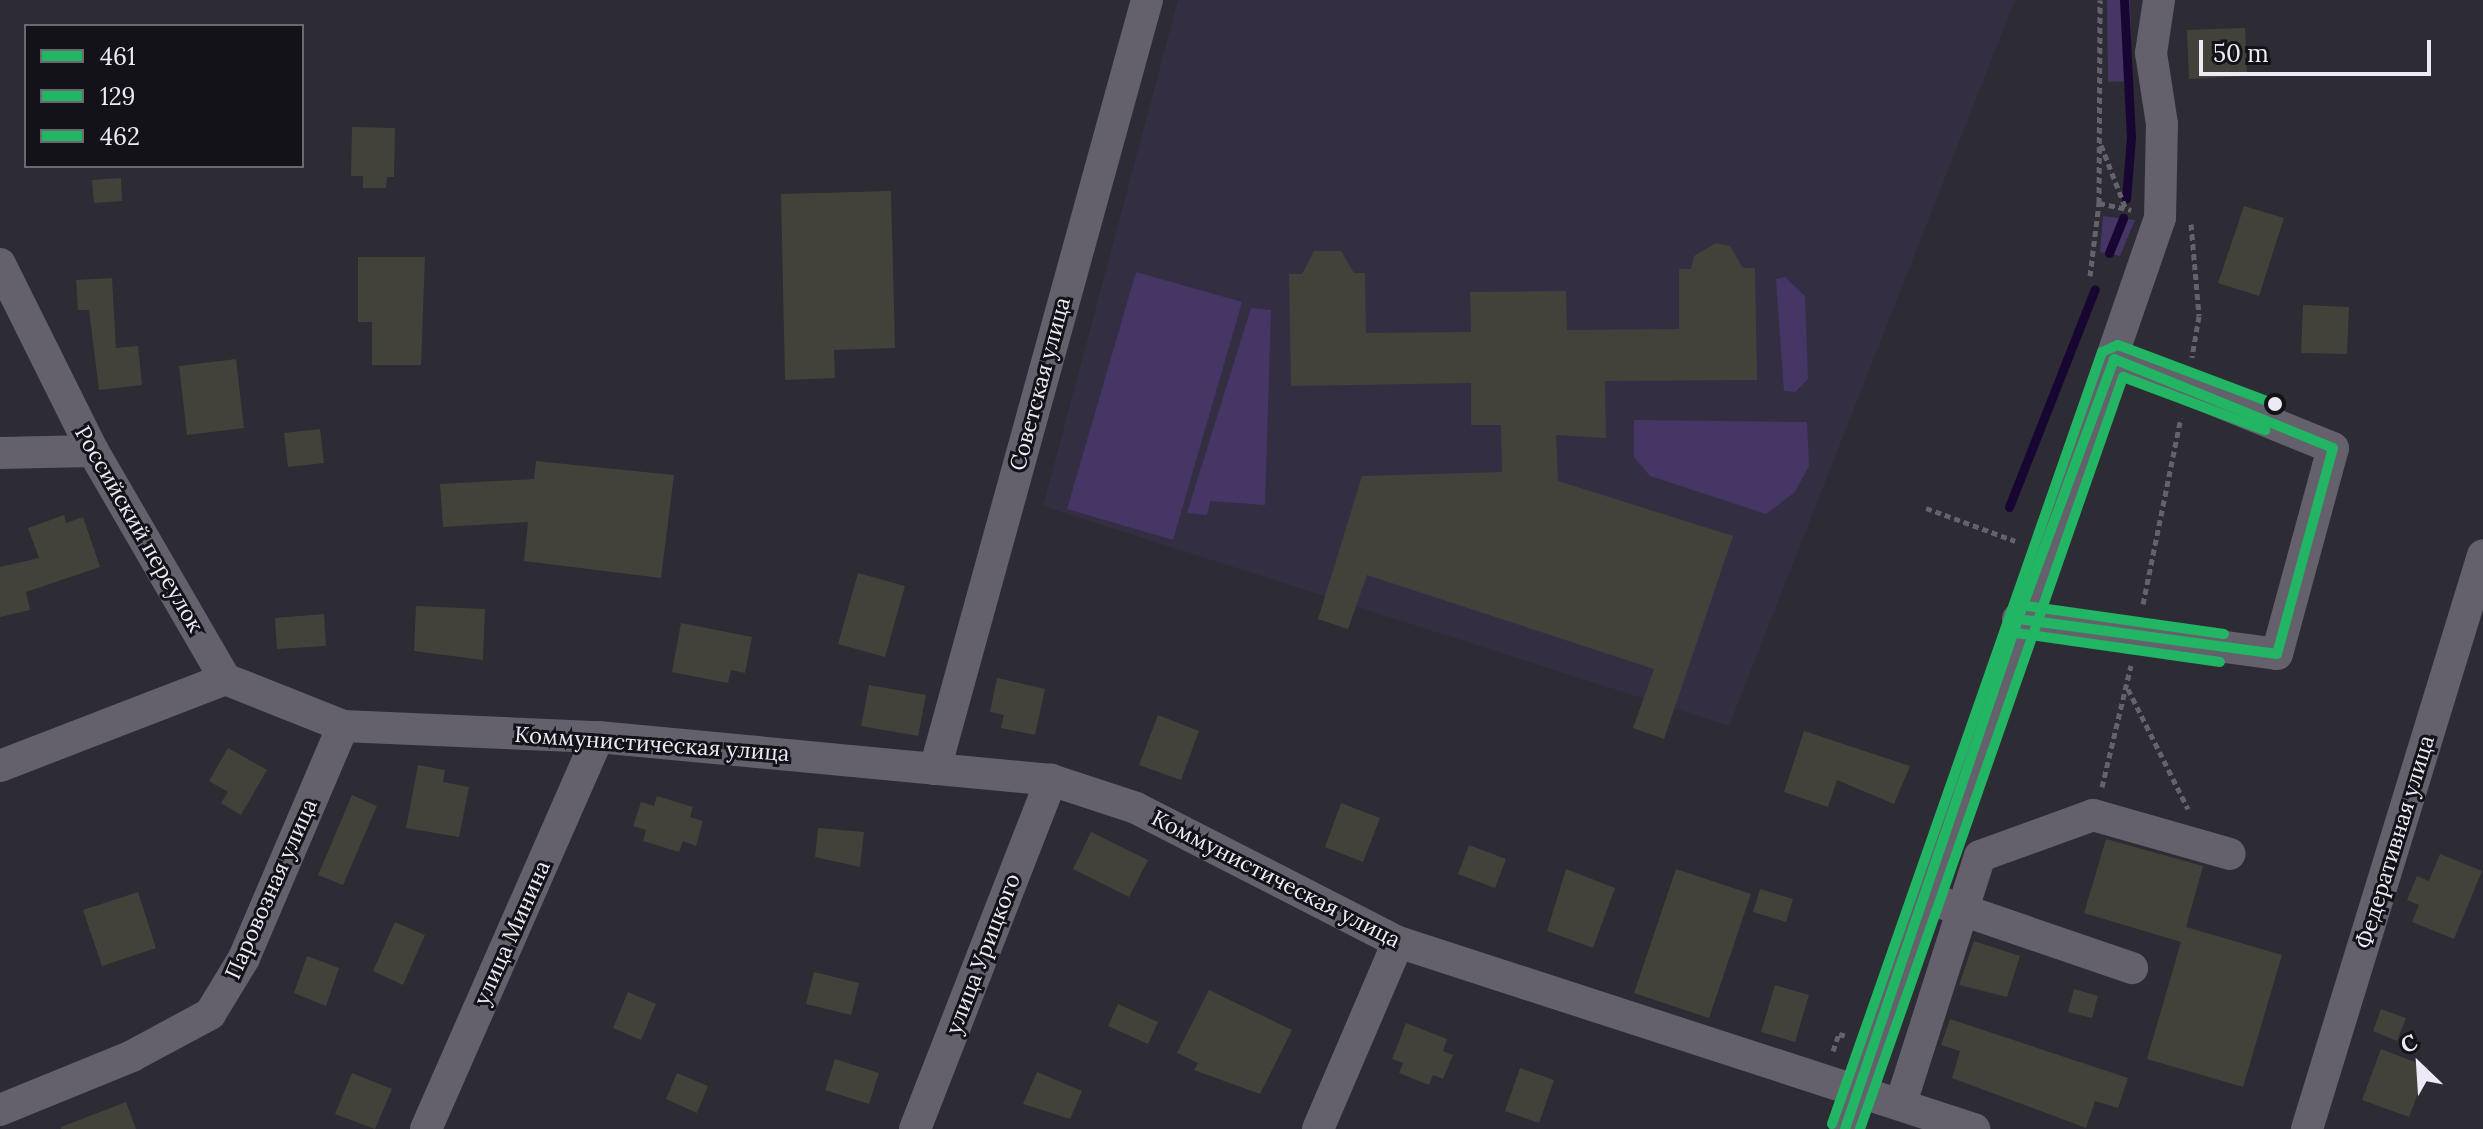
<!DOCTYPE html>
<html>
<head>
<meta charset="utf-8">
<style>
	body { margin:0 }
	#map { position:relative; width:2483px; height:1129px; overflow:hidden; background:#2d2b34; font-family:Lora,serif }
	div>[style] { position:absolute }
	.built>* { inset:0; background:#342e43 }
	.green>* { inset:0; background:#453666 }
	.stream>* { height:9px; margin:-4.5px; padding:0 4.5px; transform-origin:4.5px; border-radius:4.5px; background:#180632 }
	.building>* { inset:0; background:#42423a }
	.path>* { height:5px; margin-top:-2.5px; transform-origin:0; background:repeating-linear-gradient(90deg,#64626b 0 6px,transparent 0 10px) }
	.minor>* { height:32px; margin:-16px; padding:0 16px; transform-origin:16px; border-radius:16px; background:#64616c }
	.bus-1>* { height:10px; margin:-5px; padding:0 5px; transform-origin:5px; border-radius:5px; background:#21b564 }
	.bus-2>* { height:10px; margin:-5px; padding:0 5px; transform-origin:5px; border-radius:5px; background:#21b564 }
	.bus-3>* { height:10px; margin:-5px; padding:0 5px; transform-origin:5px; border-radius:5px; background:#21b564 }
	.dots>* { width:22px; height:22px; translate:-50% -50%; box-sizing:border-box; border:4px solid #131219; border-radius:50% }
	span { translate:-50% -50%; white-space:nowrap; text-align:center; line-height:1.15; -webkit-text-stroke:6px #131219; paint-order:stroke }
	.street-label { font-size:22px; color:#edeaf5 }
	.legend { position:absolute; left:24px; top:24px; width:280px; height:144px; box-sizing:border-box; background:#131219; border:2px solid #6a6871; margin:0; padding:10px 14px; list-style:none; font-size:24px; color:#edeaf5 }
	.legend li { display:flex; align-items:center; gap:16px; height:40px }
	.legend b { width:40px; border:2px solid #6a6871 }
	.north { position:absolute; left:2379px; top:1025px; width:80px; height:80px; -webkit-text-stroke:6px #131219; paint-order:stroke; rotate:335deg; font-size:22px; font-weight:700; line-height:32px; text-align:center; color:#edeaf5 }
	.north::after { content:''; display:block; margin:auto; width:28px; height:36px; background:#edeaf5; clip-path:polygon(50% 0,100% 100%,50% 72%,0 100%) }
	.scale { position:absolute; left:2199px; top:40px; width:232px; height:36px; box-sizing:border-box; border:4px solid #edeaf5; border-top:0; padding-left:10px; font-size:24px; line-height:28px; white-space:nowrap; color:#edeaf5; -webkit-text-stroke:6px #131219; paint-order:stroke }
</style>
</head>
<body>
<div id="map">
	<div class="built">
		<i style="clip-path:polygon(1178px 0,2015px 0,1729px 726px,1043px 506px)"></i>
	</div>
	<div class="green">
		<i style="clip-path:polygon(2107px 0,2130px 0,2132px 81px,2108px 82px)"></i>
		<i style="clip-path:polygon(2103px 216px,2135px 220px,2120px 256px,2100px 252px)"></i>
		<i style="clip-path:polygon(1136px 272px,1242px 302px,1173px 540px,1067px 509px)"></i>
		<i style="clip-path:polygon(1785px 277px,1805px 296px,1808px 379px,1795px 392px,1784px 391px,1776px 279px)"></i>
		<i style="clip-path:polygon(1251px 308px,1271px 310px,1265px 505px,1210px 501px,1207px 515px,1187px 513px)"></i>
		<i style="clip-path:polygon(1634px 420px,1807px 422px,1809px 466px,1795px 492px,1766px 514px,1650px 476px,1634px 457px)"></i>
	</div>
	<div class="stream">
		<i style="left:2124px;top:0;width:137px;rotate:87.1deg"></i>
		<i style="left:2131px;top:137px;width:62px;rotate:94.6deg"></i>
		<i style="left:2109px;top:253px;width:38px;rotate:-68deg"></i>
		<i style="left:2009px;top:507px;width:234px;rotate:-68.5deg"></i>
	</div>
	<div class="building">
		<i style="clip-path:polygon(2245px 28px,2247px 76px,2189px 79px,2187px 30px)"></i>
		<i style="clip-path:polygon(352px 127px,395px 128px,394px 177px,387px 177px,386px 188px,363px 188px,363px 176px,351px 176px)"></i>
		<i style="clip-path:polygon(121px 178px,122px 201px,94px 203px,92px 180px)"></i>
		<i style="clip-path:polygon(891px 191px,895px 348px,834px 350px,835px 378px,785px 380px,781px 194px)"></i>
		<i style="clip-path:polygon(2244px 206px,2284px 218px,2259px 296px,2218px 283px)"></i>
		<i style="clip-path:polygon(1716px 243px,1730px 246px,1743px 268px,1755px 268px,1757px 380px,1605px 381px,1606px 438px,1556px 435px,1558px 481px,1733px 536px,1664px 739px,1633px 728px,1654px 669px,1367px 575px,1348px 629px,1318px 619px,1362px 476px,1502px 472px,1501px 425px,1471px 425px,1471px 383px,1291px 386px,1289px 274px,1302px 274px,1314px 251px,1341px 251px,1354px 273px,1365px 273px,1366px 333px,1471px 332px,1470px 292px,1566px 291px,1567px 330px,1679px 329px,1679px 269px,1691px 269px,1694px 256px)"></i>
		<i style="clip-path:polygon(358px 257px,425px 257px,421px 365px,372px 365px,372px 322px,358px 322px)"></i>
		<i style="clip-path:polygon(112px 278px,116px 348px,138px 346px,142px 385px,99px 390px,89px 310px,78px 310px,76px 280px)"></i>
		<i style="clip-path:polygon(2303px 305px,2349px 307px,2347px 354px,2301px 353px)"></i>
		<i style="clip-path:polygon(236px 359px,244px 428px,187px 435px,179px 366px)"></i>
		<i style="clip-path:polygon(320px 429px,324px 463px,288px 467px,284px 433px)"></i>
		<i style="clip-path:polygon(536px 461px,674px 475px,661px 578px,524px 561px,528px 522px,443px 527px,440px 484px,534px 479px)"></i>
		<i style="clip-path:polygon(64px 515px,66px 523px,83px 517px,100px 567px,26px 592px,30px 610px,0 617px,0 567px,39px 558px,28px 528px)"></i>
		<i style="clip-path:polygon(858px 573px,905px 586px,885px 657px,838px 644px)"></i>
		<i style="clip-path:polygon(416px 606px,485px 609px,483px 660px,414px 651px)"></i>
		<i style="clip-path:polygon(324px 614px,326px 646px,277px 649px,275px 618px)"></i>
		<i style="clip-path:polygon(681px 623px,752px 637px,745px 673px,731px 670px,728px 683px,672px 672px)"></i>
		<i style="clip-path:polygon(997px 678px,1045px 689px,1035px 735px,1001px 728px,1004px 715px,990px 712px)"></i>
		<i style="clip-path:polygon(869px 685px,926px 695px,918px 736px,861px 726px)"></i>
		<i style="clip-path:polygon(1158px 715px,1199px 731px,1181px 780px,1139px 765px)"></i>
		<i style="clip-path:polygon(1804px 731px,1910px 766px,1894px 804px,1837px 780px,1828px 807px,1784px 792px)"></i>
		<i style="clip-path:polygon(228px 748px,267px 770px,241px 815px,221px 803px,228px 792px,209px 781px)"></i>
		<i style="clip-path:polygon(418px 765px,445px 770px,443px 782px,469px 787px,459px 837px,406px 828px)"></i>
		<i style="clip-path:polygon(352px 795px,377px 806px,343px 885px,318px 875px)"></i>
		<i style="clip-path:polygon(657px 796px,693px 807px,690px 817px,703px 821px,696px 846px,683px 841px,679px 852px,643px 841px,646px 830px,633px 826px,641px 802px,654px 806px)"></i>
		<i style="clip-path:polygon(1341px 803px,1380px 818px,1363px 862px,1325px 847px)"></i>
		<i style="clip-path:polygon(818px 828px,864px 832px,860px 867px,815px 857px)"></i>
		<i style="clip-path:polygon(1091px 832px,1148px 860px,1129px 897px,1073px 869px)"></i>
		<i style="clip-path:polygon(2106px 839px,2203px 866px,2186px 927px,2282px 955px,2243px 1087px,2147px 1059px,2181px 942px,2084px 913px)"></i>
		<i style="clip-path:polygon(1469px 845px,1506px 859px,1495px 888px,1458px 874px)"></i>
		<i style="clip-path:polygon(2440px 854px,2482px 871px,2454px 939px,2412px 922px,2419px 905px,2407px 900px,2417px 876px,2429px 881px)"></i>
		<i style="clip-path:polygon(1566px 869px,1615px 888px,1593px 948px,1547px 931px)"></i>
		<i style="clip-path:polygon(1676px 869px,1751px 894px,1709px 1018px,1634px 993px)"></i>
		<i style="clip-path:polygon(1760px 889px,1793px 899px,1786px 922px,1753px 912px)"></i>
		<i style="clip-path:polygon(138px 892px,156px 948px,102px 966px,83px 910px)"></i>
		<i style="clip-path:polygon(395px 922px,425px 935px,403px 985px,373px 971px)"></i>
		<i style="clip-path:polygon(1974px 941px,2020px 956px,2007px 997px,1959px 985px)"></i>
		<i style="clip-path:polygon(307px 956px,339px 968px,326px 1006px,294px 993px)"></i>
		<i style="clip-path:polygon(814px 972px,859px 983px,851px 1015px,806px 1004px)"></i>
		<i style="clip-path:polygon(1775px 985px,1809px 995px,1795px 1042px,1761px 1032px)"></i>
		<i style="clip-path:polygon(2074px 989px,2098px 996px,2092px 1018px,2068px 1012px)"></i>
		<i style="clip-path:polygon(1209px 990px,1292px 1030px,1260px 1094px,1194px 1070px,1198px 1063px,1177px 1053px)"></i>
		<i style="clip-path:polygon(628px 992px,656px 1004px,641px 1040px,613px 1028px)"></i>
		<i style="clip-path:polygon(1118px 1004px,1158px 1022px,1148px 1044px,1108px 1026px)"></i>
		<i style="clip-path:polygon(2381px 1009px,2406px 1018px,2397px 1041px,2373px 1031px)"></i>
		<i style="clip-path:polygon(1950px 1019px,2128px 1078px,2118px 1108px,2095px 1101px,2086px 1128px,1952px 1078px,1960px 1051px,1941px 1045px)"></i>
		<i style="clip-path:polygon(1406px 1023px,1447px 1039px,1443px 1051px,1453px 1055px,1443px 1079px,1433px 1075px,1429px 1085px,1399px 1073px,1403px 1063px,1392px 1059px)"></i>
		<i style="clip-path:polygon(2381px 1049px,2428px 1067px,2409px 1117px,2362px 1100px)"></i>
		<i style="clip-path:polygon(835px 1059px,879px 1073px,869px 1104px,825px 1090px)"></i>
		<i style="clip-path:polygon(1520px 1068px,1554px 1080px,1539px 1123px,1505px 1111px)"></i>
		<i style="clip-path:polygon(1037px 1072px,1082px 1091px,1070px 1119px,1023px 1104px)"></i>
		<i style="clip-path:polygon(352px 1073px,392px 1089px,375px 1129px,335px 1114px)"></i>
		<i style="clip-path:polygon(677px 1073px,708px 1086px,697px 1113px,666px 1099px)"></i>
		<i style="clip-path:polygon(126px 1102px,136px 1129px,61px 1129px,61px 1127px)"></i>
	</div>
	<div class="path">
		<i style="left:2101px;top:145px;width:69px;rotate:68.7deg"></i>
		<i style="left:2099px;top:203px;width:33px;rotate:12deg"></i>
		<i style="left:2191px;top:224px;width:92px;rotate:85deg"></i>
		<i style="left:2199px;top:316px;width:42px;rotate:99.7deg"></i>
		<i style="left:2090px;top:276px;width:74px;rotate:-83deg"></i>
		<i style="left:2099px;top:203px;width:203px;rotate:-89.7deg"></i>
		<i style="left:1926px;top:508px;width:95px;rotate:20.3deg"></i>
		<i style="left:2143px;top:604px;width:190px;rotate:-78.5deg"></i>
		<i style="left:2128px;top:689px;width:134px;rotate:63.4deg"></i>
		<i style="left:2102px;top:787px;width:125px;rotate:-76.6deg"></i>
		<i style="left:1833px;top:1051px;width:18px;rotate:-71deg"></i>
		<i style="left:1839px;top:1034px;width:7px;rotate:16deg"></i>
	</div>
	<div class="minor">
		<i style="left:0;top:264px;width:209px;rotate:63.6deg"></i>
		<i style="left:93px;top:451px;width:263px;rotate:59.9deg"></i>
		<i style="left:225px;top:679px;width:127px;rotate:21.7deg"></i>
		<i style="left:343px;top:726px;width:255px;rotate:2.5deg"></i>
		<i style="left:598px;top:737px;width:455px;rotate:5.4deg"></i>
		<i style="left:1051px;top:780px;width:89px;rotate:18.2deg"></i>
		<i style="left:1136px;top:808px;width:294px;rotate:27.1deg"></i>
		<i style="left:1398px;top:942px;width:606px;rotate:17.99deg"></i>
		<i style="left:0;top:453px;width:93px;rotate:-1.2deg"></i>
		<i style="left:2018px;top:619px;width:261px;rotate:7.7deg"></i>
		<i style="left:2277px;top:654px;width:213px;rotate:-74.8deg"></i>
		<i style="left:2333px;top:448px;width:236px;rotate:-157.9deg"></i>
		<i style="left:0;top:766px;width:241px;rotate:-21.1deg"></i>
		<i style="left:935px;top:769px;width:798px;rotate:-74.59deg"></i>
		<i style="left:1942px;top:903px;width:201px;rotate:18.9deg"></i>
		<i style="left:1901px;top:1103px;width:259px;rotate:-72.3deg"></i>
		<i style="left:1980px;top:856px;width:120px;rotate:-19.9deg"></i>
		<i style="left:2093px;top:815px;width:142px;rotate:15.9deg"></i>
		<i style="left:0;top:1110px;width:143px;rotate:-22.2deg"></i>
		<i style="left:132px;top:1056px;width:89px;rotate:-28.3deg"></i>
		<i style="left:210px;top:1014px;width:66px;rotate:-58.7deg"></i>
		<i style="left:244px;top:958px;width:252px;rotate:-66.9deg"></i>
		<i style="left:426px;top:1129px;width:428px;rotate:-66.3deg"></i>
		<i style="left:915px;top:1129px;width:375px;rotate:-68.7deg"></i>
		<i style="left:1318px;top:1129px;width:203px;rotate:-66.8deg"></i>
		<i style="left:1845px;top:1129px;width:964px;rotate:-70.93deg"></i>
		<i style="left:2160px;top:218px;width:94px;rotate:-88.8deg"></i>
		<i style="left:2162px;top:124px;width:72px;rotate:-98.8deg"></i>
		<i style="left:2151px;top:53px;width:54px;rotate:-81.4deg"></i>
		<i style="left:2307px;top:1129px;width:600px;rotate:-72.95deg"></i>
	</div>
	<div class="bus-1">
		<i style="left:2114px;top:359px;width:236px;rotate:22.1deg"></i>
		<i style="left:2333px;top:448px;width:213px;rotate:105.2deg"></i>
		<i style="left:2277px;top:654px;width:261px;rotate:-172.3deg"></i>
		<i style="left:2018px;top:619px;width:277px;rotate:-69.7deg"></i>
		<i style="left:1845px;top:1129px;width:539px;rotate:-71.26deg"></i>
	</div>
	<div class="bus-2">
		<i style="left:2016px;top:633px;width:206px;rotate:8.1deg"></i>
		<i style="left:1860px;top:1129px;width:797px;rotate:-70.72deg"></i>
		<i style="left:2123px;top:377px;width:152px;rotate:20.5deg"></i>
	</div>
	<div class="bus-3">
		<i style="left:2020px;top:605px;width:206px;rotate:8.1deg"></i>
		<i style="left:1832px;top:1124px;width:818px;rotate:-70.72deg"></i>
		<i style="left:2102px;top:352px;width:17px;rotate:-24deg"></i>
		<i style="left:2118px;top:345px;width:168px;rotate:20.6deg"></i>
	</div>
	<div class="dots">
		<i style="left:2275px;top:404px;background:#edeaf5"></i>
	</div>
	<div class="street-label">
		<span style="left:1040px;top:384px;rotate:-75deg">Советская улица</span>
		<span style="left:139px;top:529px;rotate:60deg">Российский переулок</span>
		<span style="left:652px;top:744px;rotate:4deg">Коммунистическая улица</span>
		<span style="left:2395px;top:842px;rotate:-73deg">Федеративная улица</span>
		<span style="left:1276px;top:879px;rotate:27deg">Коммунистическая улица</span>
		<span style="left:271px;top:889px;rotate:-66deg">Паровозная улица</span>
		<span style="left:512px;top:933px;rotate:-66deg">улица Минина</span>
		<span style="left:983px;top:954px;rotate:-69deg">улица Урицкого</span>
	</div>
	<ul class="legend">
	<li><b style="height:10px;background:#21b564"></b>461</li>
	<li><b style="height:10px;background:#21b564"></b>129</li>
	<li><b style="height:10px;background:#21b564"></b>462</li>
	</ul>
	<div class="north">С</div>
	<div class="scale">50 m</div>
</div>
</body>
</html>
